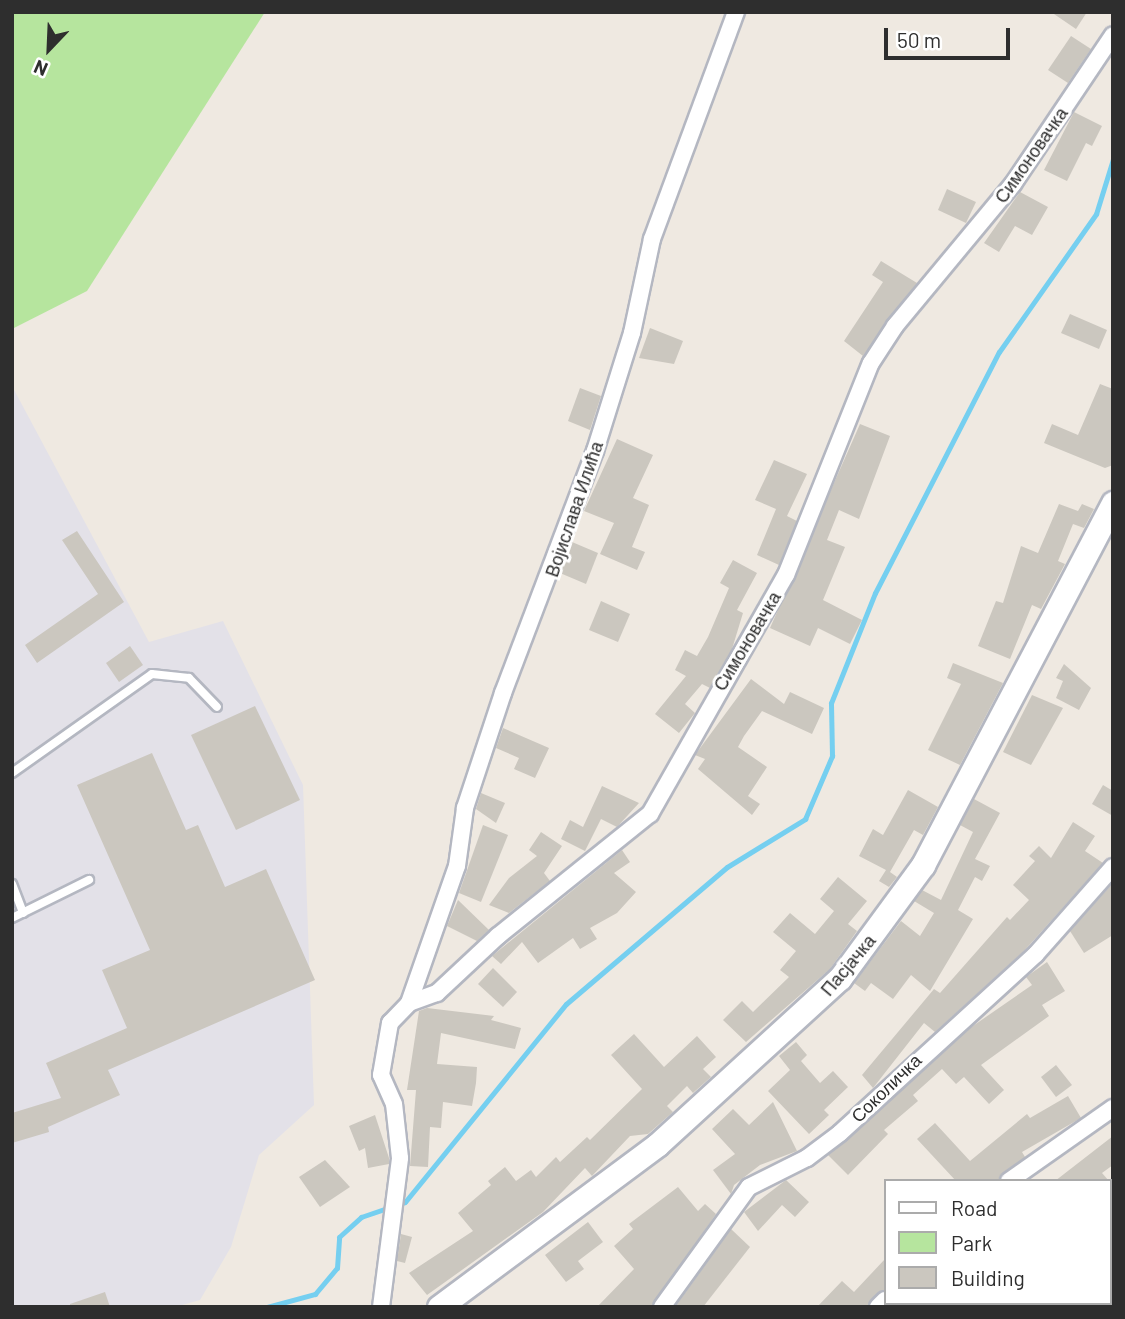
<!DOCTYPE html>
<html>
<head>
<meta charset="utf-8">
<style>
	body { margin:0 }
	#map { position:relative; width:1125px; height:1319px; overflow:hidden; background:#efe9e1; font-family:Barlow,sans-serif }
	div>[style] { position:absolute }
	.industrial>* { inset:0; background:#e3e1e8 }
	.green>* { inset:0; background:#b6e59e }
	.stream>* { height:5px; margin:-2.5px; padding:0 2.5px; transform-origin:2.5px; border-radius:2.5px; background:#75cff0 }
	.building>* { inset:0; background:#cbc7bf }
	.roads { filter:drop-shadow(2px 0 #b4b7c1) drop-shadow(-2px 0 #b4b7c1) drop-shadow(0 2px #b4b7c1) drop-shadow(0 -2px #b4b7c1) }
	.lane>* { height:8px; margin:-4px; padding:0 4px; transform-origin:4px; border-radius:4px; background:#fff }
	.street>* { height:16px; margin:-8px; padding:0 8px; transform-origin:8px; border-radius:8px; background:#fff }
	.secondary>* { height:23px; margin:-11.5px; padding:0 11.5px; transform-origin:11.5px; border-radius:11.5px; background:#fff }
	span { translate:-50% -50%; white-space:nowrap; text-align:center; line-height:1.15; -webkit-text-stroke:6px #fff; paint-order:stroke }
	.street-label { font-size:18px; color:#2e2e2e }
	.frame { position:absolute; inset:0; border:14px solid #2e2e2e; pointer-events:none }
	.legend { position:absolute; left:884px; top:1179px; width:228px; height:126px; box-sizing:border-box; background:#fff; border:2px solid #ababab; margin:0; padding:9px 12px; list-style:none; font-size:21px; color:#2e2e2e }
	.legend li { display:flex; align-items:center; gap:14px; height:35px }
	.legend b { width:35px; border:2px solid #ababab }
	.north { position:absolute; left:14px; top:14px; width:70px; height:70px; -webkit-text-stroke:5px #fff; paint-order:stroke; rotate:203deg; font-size:19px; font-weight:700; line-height:28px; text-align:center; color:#2e2e2e }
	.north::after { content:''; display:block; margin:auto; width:24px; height:32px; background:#2e2e2e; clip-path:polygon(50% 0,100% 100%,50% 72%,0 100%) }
	.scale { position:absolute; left:884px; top:28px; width:126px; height:32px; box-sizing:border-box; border:4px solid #2e2e2e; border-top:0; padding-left:9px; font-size:21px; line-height:24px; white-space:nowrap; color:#2e2e2e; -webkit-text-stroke:5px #fff; paint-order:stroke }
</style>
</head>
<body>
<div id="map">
	<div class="industrial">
		<i style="clip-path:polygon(12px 386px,149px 642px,223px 621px,303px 785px,314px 1105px,259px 1155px,231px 1247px,200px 1300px,175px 1307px,12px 1307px)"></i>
	</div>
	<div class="green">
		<i style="clip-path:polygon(12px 12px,265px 12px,87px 291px,12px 329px)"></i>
	</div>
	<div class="stream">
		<i style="left:267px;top:1307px;width:50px;rotate:-15.2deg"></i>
		<i style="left:315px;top:1294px;width:34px;rotate:-50deg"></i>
		<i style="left:337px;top:1268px;width:31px;rotate:-86deg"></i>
		<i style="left:339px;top:1237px;width:30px;rotate:-42deg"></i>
		<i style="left:361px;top:1217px;width:46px;rotate:-18.8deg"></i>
		<i style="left:405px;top:1202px;width:255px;rotate:-50.9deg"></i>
		<i style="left:566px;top:1004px;width:211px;rotate:-40.4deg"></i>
		<i style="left:727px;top:867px;width:92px;rotate:-31.6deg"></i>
		<i style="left:805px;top:819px;width:69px;rotate:-66.8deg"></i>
		<i style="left:832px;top:756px;width:53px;rotate:-91.1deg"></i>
		<i style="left:831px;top:703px;width:118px;rotate:-68.2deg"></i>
		<i style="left:875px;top:593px;width:271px;rotate:-62.8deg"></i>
		<i style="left:999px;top:352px;width:169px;rotate:-54.9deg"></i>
		<i style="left:1096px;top:214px;width:58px;rotate:-72.8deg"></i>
	</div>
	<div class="building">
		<i style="clip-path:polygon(1051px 12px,1087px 12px,1076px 29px)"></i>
		<i style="clip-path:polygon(1071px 36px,1091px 49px,1068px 83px,1048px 70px)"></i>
		<i style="clip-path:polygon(1074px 112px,1102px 126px,1092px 146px,1086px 143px,1067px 181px,1044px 170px)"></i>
		<i style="clip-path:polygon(947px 189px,976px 202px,966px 223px,938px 210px)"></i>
		<i style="clip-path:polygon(1020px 192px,1048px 207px,1032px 235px,1015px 226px,999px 252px,984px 243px)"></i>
		<i style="clip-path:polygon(881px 261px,917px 283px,863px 356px,844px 341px,883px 282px,872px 275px)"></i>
		<i style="clip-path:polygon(1070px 314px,1107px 330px,1099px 349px,1061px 333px)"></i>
		<i style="clip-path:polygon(650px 328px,683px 341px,674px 364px,639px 358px)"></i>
		<i style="clip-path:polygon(1100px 384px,1113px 389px,1113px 465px,1105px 468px,1044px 443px,1052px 424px,1078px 435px)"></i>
		<i style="clip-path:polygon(580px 388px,601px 396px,590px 430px,568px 421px)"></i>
		<i style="clip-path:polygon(860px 424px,890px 436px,859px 519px,839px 510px,827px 540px,845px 547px,823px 600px,862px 620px,850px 644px,818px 628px,810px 646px,770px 628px)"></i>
		<i style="clip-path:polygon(617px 439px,653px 455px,633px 498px,649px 505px,632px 547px,645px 552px,637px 570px,600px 554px,614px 523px,584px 511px)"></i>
		<i style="clip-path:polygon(774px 460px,807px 474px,787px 516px,797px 521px,779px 565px,757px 555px,776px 509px,755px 500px)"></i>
		<i style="clip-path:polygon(1059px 504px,1078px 511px,1082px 504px,1094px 509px,1084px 528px,1073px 524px,1058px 561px,1065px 564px,1041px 609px,1032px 605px,1010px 659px,978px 646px,996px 601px,1003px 603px,1021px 546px,1038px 553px)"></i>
		<i style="clip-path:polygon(77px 531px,124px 602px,37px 663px,25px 645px,98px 594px,62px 540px)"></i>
		<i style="clip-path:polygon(572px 542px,598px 553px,586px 584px,560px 573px)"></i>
		<i style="clip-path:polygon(733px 560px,757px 573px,737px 610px,743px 613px,732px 649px,710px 688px,702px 684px,685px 704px,695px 713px,679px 733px,655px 714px,686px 676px,675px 670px,685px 650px,697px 656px,708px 637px,729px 588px,720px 583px)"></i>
		<i style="clip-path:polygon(601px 601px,630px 614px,618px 642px,589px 630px)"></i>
		<i style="clip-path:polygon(130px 646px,143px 665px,119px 682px,106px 663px)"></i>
		<i style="clip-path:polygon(953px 663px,1003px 683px,960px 765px,928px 750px,961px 684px,947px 678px)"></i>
		<i style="clip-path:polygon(1064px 664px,1091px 688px,1079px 710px,1056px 698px,1063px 681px,1056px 678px)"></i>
		<i style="clip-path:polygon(751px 679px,784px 704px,790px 692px,824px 708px,812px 734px,762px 711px,744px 736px,738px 747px,767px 767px,748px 796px,760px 804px,752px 815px,698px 769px,705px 759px,695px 755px)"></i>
		<i style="clip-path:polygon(1032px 695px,1063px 708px,1031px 765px,1003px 752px)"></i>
		<i style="clip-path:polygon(255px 706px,300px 800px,236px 830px,191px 735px)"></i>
		<i style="clip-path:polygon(503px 728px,549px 748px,535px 778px,514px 769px,519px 758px,496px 748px)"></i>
		<i style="clip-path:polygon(152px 753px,186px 830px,198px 825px,225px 887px,266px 869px,315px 980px,108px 1070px,120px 1095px,48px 1127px,49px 1132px,12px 1143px,12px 1113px,61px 1098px,46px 1063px,127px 1028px,102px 970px,150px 950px,77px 785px)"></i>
		<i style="clip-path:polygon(1103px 785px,1113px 791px,1113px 816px,1092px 804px)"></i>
		<i style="clip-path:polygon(602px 786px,639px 803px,617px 827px,601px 819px,585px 851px,561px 839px,570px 820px,583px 827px)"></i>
		<i style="clip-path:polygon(908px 790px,938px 807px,923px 835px,914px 830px,890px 872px,897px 877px,889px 887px,879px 881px,886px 870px,859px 856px,873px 829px,883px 835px)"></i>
		<i style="clip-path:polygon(481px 793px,505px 803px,496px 823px,476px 809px)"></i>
		<i style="clip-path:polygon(974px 799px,1000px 813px,975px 859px,990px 866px,982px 881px,975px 877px,958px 910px,973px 919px,930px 991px,911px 975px,893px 999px,871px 983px,865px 991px,854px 983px,901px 921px,920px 936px,934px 913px,914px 901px,922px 890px,941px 900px,973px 832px,960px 825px)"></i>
		<i style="clip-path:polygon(1073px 822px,1095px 836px,1085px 851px,1103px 863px,1023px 952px,935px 1032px,924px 1023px,873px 1088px,862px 1075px,934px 989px,940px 993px,1007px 917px,1010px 920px,1029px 900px,1013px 885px,1035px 861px,1029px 856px,1039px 846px,1051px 858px)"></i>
		<i style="clip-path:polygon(483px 825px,508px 835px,481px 902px,459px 893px)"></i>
		<i style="clip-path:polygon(541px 832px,562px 846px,544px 873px,550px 881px,509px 913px,489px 905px,509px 878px,537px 856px,529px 850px)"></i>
		<i style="clip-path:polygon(622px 850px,630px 862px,614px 873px,636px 892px,617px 913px,590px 928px,597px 939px,580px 949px,573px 938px,538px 963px,522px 942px,501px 964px,492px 956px)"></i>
		<i style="clip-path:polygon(838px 877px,867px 901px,848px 924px,857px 931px,830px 969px,746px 1042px,723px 1020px,742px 1001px,753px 1012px,789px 977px,780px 970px,796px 951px,773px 932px,790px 913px,815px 934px,834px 911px,820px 899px)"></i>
		<i style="clip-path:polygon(1113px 883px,1113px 935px,1084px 953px,1070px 931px)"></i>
		<i style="clip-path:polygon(458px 900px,489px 930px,477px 941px,447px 926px)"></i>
		<i style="clip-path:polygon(1047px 962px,1065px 991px,1042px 1005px,1049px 1016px,981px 1065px,1004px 1090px,989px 1104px,964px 1077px,956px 1084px,942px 1069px,913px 1095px,918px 1101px,884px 1130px,888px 1134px,848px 1175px,828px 1155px,970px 1028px,1032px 985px,1026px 977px)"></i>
		<i style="clip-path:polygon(493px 968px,517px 992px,503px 1007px,478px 984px)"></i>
		<i style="clip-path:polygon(427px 1008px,494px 1016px,491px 1020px,521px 1028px,515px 1049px,441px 1033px,437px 1064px,477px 1067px,476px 1083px,472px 1106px,443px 1102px,441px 1128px,430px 1127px,428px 1167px,410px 1166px,416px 1090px,407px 1090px,419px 1011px)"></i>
		<i style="clip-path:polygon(634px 1034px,664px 1067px,697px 1036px,716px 1057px,703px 1069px,711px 1077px,693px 1093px,687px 1086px,667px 1106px,673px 1112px,648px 1134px,630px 1136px,592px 1176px,585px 1168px,543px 1212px,427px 1295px,409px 1273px,473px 1231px,458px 1213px,491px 1185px,488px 1181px,505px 1167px,516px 1181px,531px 1170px,536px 1177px,556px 1157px,560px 1162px,587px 1137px,590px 1140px,642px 1089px,611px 1055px)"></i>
		<i style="clip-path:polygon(796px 1042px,807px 1055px,801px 1061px,820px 1083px,833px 1071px,848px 1087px,824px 1110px,829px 1115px,809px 1134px,768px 1091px,790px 1070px,779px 1056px)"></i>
		<i style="clip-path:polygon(1056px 1065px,1072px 1085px,1056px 1097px,1041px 1077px)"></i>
		<i style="clip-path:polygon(1068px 1096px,1081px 1118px,1022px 1152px,1025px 1157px,999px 1181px,956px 1181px,917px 1139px,935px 1123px,970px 1161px,1027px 1114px,1030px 1118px)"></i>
		<i style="clip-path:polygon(773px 1102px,797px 1151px,760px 1165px,734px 1185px,731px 1194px,713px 1170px,735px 1154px,712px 1129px,733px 1109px,749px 1125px)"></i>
		<i style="clip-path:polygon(375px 1115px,389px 1158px,389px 1164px,368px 1168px,365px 1148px,359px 1151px,349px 1126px)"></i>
		<i style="clip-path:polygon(1113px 1136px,1113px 1165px,1102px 1173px,1109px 1181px,1055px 1181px)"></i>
		<i style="clip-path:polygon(325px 1160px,350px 1187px,320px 1207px,299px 1177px)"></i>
		<i style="clip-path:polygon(786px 1180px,809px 1202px,795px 1217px,782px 1205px,758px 1231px,744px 1212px)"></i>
		<i style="clip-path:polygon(678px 1187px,698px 1211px,705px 1204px,716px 1214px,652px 1307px,597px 1307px,634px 1269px,614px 1246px,633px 1229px,629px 1224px)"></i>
		<i style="clip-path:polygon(588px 1222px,603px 1242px,578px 1261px,584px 1269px,566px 1282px,545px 1255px)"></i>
		<i style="clip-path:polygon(731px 1229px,750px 1247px,703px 1307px,675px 1307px)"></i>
		<i style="clip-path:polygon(401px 1234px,412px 1237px,405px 1263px,397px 1261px)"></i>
		<i style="clip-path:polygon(885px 1259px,885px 1290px,868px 1307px,817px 1307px,842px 1281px,854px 1292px)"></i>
		<i style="clip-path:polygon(105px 1292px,110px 1307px,70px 1307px,70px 1304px)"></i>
	</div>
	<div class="roads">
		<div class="lane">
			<i style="left:12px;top:773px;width:171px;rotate:-35.3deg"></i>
			<i style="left:152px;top:674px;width:37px;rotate:6deg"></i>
			<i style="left:189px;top:678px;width:40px;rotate:46deg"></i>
			<i style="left:12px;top:884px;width:31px;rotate:69deg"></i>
			<i style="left:12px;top:918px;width:86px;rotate:-26.3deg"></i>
		</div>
		<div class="street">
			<i style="left:409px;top:1003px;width:145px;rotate:-70.7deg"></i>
			<i style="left:457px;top:866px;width:59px;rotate:-82.1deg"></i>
			<i style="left:465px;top:808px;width:121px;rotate:-71.7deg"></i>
			<i style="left:503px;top:693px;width:259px;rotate:-69.2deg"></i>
			<i style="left:595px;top:451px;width:124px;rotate:-72.6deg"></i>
			<i style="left:632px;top:333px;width:96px;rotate:-78deg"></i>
			<i style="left:652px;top:239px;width:242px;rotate:-69.7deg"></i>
			<i style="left:1009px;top:1181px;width:127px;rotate:-35.1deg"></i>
			<i style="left:1109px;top:1290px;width:4px;rotate:-27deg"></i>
			<i style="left:381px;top:1307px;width:150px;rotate:-82.7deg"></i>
			<i style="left:400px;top:1158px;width:54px;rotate:-96.3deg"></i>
			<i style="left:394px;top:1104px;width:32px;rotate:-114deg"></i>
			<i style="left:381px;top:1075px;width:53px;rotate:-80.2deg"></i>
			<i style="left:390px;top:1023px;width:28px;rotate:-46deg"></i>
			<i style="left:409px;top:1003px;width:30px;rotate:-20deg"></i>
			<i style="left:437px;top:993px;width:83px;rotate:-43.1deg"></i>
			<i style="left:498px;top:936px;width:195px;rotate:-38.8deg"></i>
			<i style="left:650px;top:814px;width:275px;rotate:-60.4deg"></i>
			<i style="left:786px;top:575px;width:228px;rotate:-68.2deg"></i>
			<i style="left:871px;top:363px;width:44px;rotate:-57deg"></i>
			<i style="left:895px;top:326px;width:185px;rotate:-50.3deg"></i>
			<i style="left:1013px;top:184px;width:179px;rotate:-56.1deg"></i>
			<i style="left:662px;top:1307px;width:148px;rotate:-54.1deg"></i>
			<i style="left:749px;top:1187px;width:65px;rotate:-26.6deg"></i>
			<i style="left:807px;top:1158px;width:41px;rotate:-37.1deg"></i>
			<i style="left:840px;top:1133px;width:265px;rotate:-42.4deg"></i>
			<i style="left:1036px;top:954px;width:116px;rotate:-48.5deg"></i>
			<i style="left:878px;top:1307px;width:10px;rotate:-45deg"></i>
			<i style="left:1068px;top:1307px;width:9px;rotate:-27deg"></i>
		</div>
		<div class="secondary">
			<i style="left:439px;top:1307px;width:272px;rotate:-36.6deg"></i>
			<i style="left:657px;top:1145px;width:248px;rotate:-42.4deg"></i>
			<i style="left:840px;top:978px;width:140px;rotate:-53.7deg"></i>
			<i style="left:923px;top:865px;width:409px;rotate:-62.3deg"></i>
		</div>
	</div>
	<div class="street-label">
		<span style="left:1031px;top:155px;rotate:-55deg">Симоновачка</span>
		<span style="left:574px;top:509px;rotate:-71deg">Војислава Илића</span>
		<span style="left:747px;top:641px;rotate:-59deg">Симоновачка</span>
		<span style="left:848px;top:965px;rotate:-50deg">Пасјачка</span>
		<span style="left:886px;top:1088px;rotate:-44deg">Соколичка</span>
	</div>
	<div class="frame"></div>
	<ul class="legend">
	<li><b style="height:9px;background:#fff"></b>Road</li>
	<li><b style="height:19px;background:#b6e59e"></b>Park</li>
	<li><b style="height:19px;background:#cbc7bf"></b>Building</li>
	</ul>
	<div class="north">N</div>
	<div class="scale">50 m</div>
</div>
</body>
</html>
